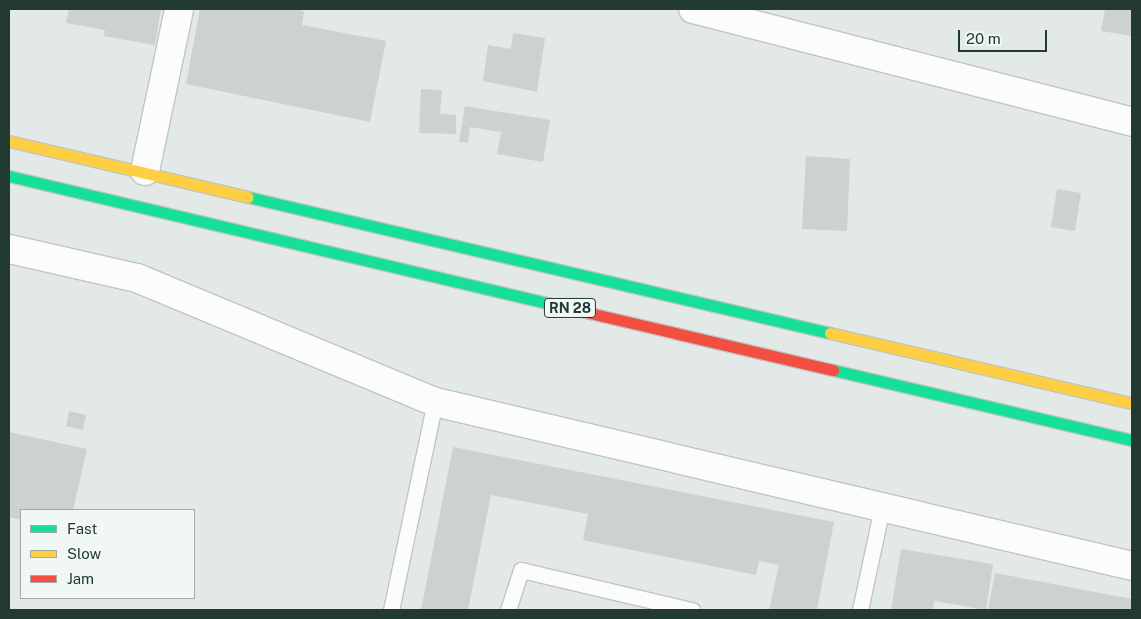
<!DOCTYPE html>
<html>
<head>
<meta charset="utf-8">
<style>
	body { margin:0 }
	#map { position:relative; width:1141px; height:619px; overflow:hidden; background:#e3e9e6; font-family:"Public Sans",sans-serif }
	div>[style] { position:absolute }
	.building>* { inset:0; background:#cdd2d0 }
	.roads { filter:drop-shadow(1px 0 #c0c5c3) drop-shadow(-1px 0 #c0c5c3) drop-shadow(0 1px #c0c5c3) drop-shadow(0 -1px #c0c5c3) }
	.lane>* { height:15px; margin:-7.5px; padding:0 7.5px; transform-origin:7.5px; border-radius:7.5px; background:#fbfcfb }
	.street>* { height:28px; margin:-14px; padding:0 14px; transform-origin:14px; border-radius:14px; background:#fbfcfb }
	.fast>* { height:11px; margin:-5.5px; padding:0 5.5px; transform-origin:5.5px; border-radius:5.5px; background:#16e098 }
	.slow>* { height:11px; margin:-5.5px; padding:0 5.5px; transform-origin:5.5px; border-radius:5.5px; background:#ffcf43 }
	.jam>* { height:11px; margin:-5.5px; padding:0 5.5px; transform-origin:5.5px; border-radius:5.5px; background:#f24e42 }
	span { translate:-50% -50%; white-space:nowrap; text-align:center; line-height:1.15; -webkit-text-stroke:4px #f1f7f4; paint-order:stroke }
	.shield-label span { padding:1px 4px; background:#f1f7f4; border:1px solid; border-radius:4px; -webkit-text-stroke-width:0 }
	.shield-label { font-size:14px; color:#223a31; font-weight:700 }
	.frame { position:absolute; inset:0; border:10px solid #223a31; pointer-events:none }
	.legend { position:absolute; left:20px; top:509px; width:175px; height:90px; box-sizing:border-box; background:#f1f7f4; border:1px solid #9eaba6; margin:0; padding:6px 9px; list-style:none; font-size:15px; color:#223a31 }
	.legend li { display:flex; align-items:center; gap:10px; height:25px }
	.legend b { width:25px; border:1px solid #9eaba6 }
	.scale { position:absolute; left:958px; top:30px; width:89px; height:22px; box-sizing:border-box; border:2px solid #223a31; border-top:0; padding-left:6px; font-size:15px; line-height:18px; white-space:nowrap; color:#223a31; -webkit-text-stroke:4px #f1f7f4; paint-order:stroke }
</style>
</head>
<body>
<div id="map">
	<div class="building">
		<i style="clip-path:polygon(69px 9px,161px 9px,155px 45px,103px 36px,105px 30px,66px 23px)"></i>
		<i style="clip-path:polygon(200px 9px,300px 9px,304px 12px,302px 25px,386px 41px,370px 122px,186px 84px)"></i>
		<i style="clip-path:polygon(1105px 9px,1132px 9px,1132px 36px,1101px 31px)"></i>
		<i style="clip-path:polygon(513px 33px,545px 38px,537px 92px,483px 81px,488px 45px,511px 49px)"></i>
		<i style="clip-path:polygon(421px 89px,442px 90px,440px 114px,456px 115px,456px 134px,419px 133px)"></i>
		<i style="clip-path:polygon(465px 106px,550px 120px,543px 162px,497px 154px,501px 132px,470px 127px,468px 143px,459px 142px)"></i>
		<i style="clip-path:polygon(806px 156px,850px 159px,847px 231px,802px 229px)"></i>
		<i style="clip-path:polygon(1057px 189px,1081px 193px,1075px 231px,1051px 227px)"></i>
		<i style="clip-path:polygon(69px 411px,86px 415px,83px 430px,66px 426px)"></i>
		<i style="clip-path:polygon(9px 432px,87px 449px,73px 510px,21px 510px,21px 520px,9px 517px)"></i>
		<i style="clip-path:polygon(453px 447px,834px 522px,817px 610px,769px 610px,779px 565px,759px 561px,756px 575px,583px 540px,588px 514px,491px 495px,468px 610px,421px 610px)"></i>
		<i style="clip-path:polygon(901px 549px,993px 564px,986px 610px,934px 601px,933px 610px,891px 610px)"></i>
		<i style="clip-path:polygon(995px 573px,1132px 599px,1132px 610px,988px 610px)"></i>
	</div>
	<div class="roads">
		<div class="lane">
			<i style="left:391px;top:610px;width:213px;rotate:-78.1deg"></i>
			<i style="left:508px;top:610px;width:42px;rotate:-72deg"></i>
			<i style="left:521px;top:570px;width:176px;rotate:13.2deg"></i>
			<i style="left:860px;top:610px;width:105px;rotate:-77.9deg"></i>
		</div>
		<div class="street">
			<i style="left:693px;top:9px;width:453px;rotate:14.4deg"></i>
			<i style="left:145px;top:171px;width:166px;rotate:-78.1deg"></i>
			<i style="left:9px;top:249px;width:131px;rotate:12.8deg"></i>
			<i style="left:137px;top:278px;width:323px;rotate:22.6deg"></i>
			<i style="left:435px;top:402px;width:716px;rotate:13.24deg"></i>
		</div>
		<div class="fast">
			<i style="left:9px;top:176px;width:588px;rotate:13.28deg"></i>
			<i style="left:248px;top:197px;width:598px;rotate:13.15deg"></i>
			<i style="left:833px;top:370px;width:307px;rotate:13.2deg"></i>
		</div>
		<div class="slow">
			<i style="left:9px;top:141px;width:245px;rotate:13.2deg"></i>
			<i style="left:830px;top:333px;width:310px;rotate:13.1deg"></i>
		</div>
		<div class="jam">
			<i style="left:581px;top:311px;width:259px;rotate:13.2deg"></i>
		</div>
	</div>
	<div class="shield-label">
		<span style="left:570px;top:308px">RN 28</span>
	</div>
	<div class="frame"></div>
	<ul class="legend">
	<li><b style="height:6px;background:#16e098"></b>Fast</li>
	<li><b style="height:6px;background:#ffcf43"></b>Slow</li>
	<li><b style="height:6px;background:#f24e42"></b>Jam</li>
	</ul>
	<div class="scale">20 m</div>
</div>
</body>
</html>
